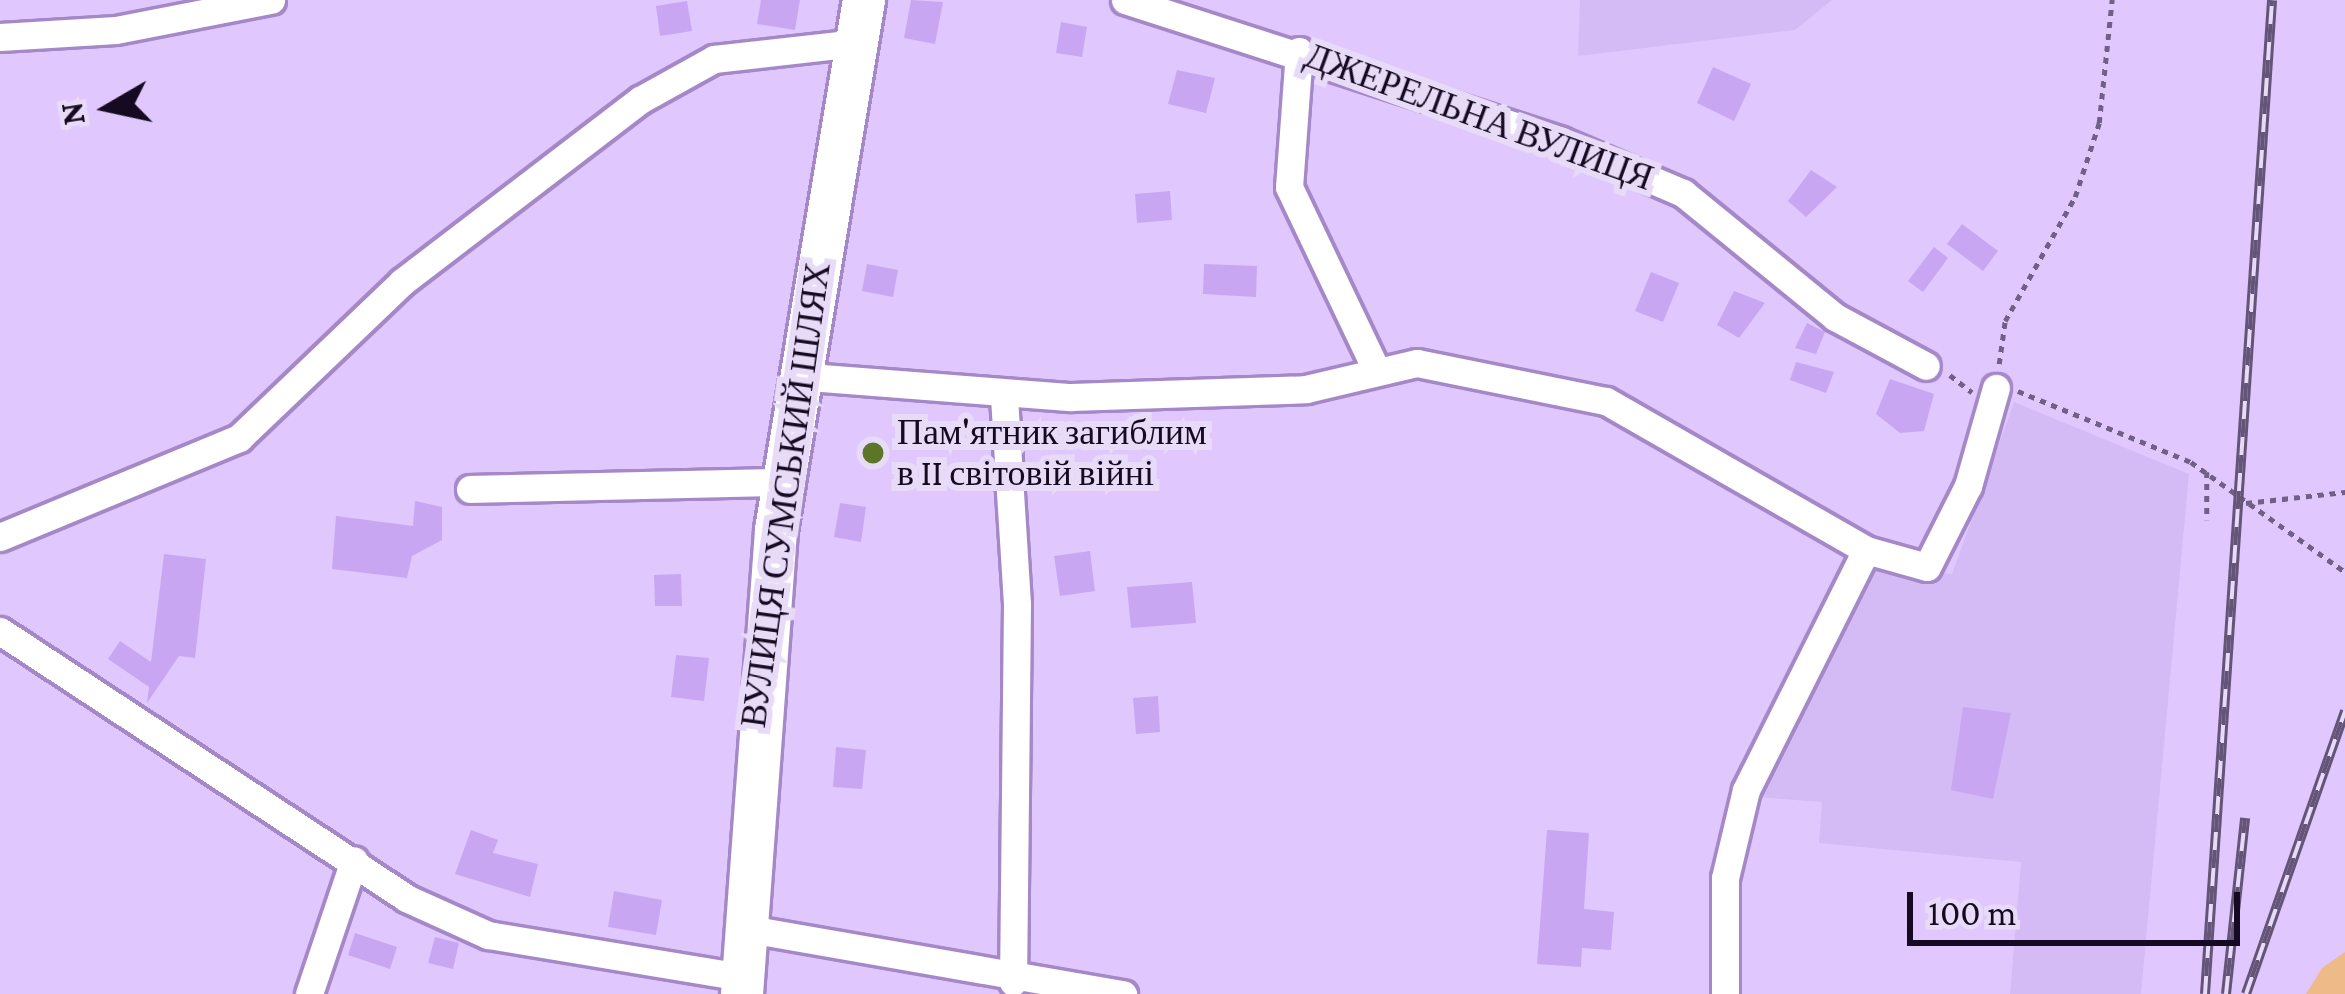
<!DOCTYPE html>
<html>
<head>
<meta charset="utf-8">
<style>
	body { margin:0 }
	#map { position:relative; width:2345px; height:994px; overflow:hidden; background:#e0c8fe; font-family:"Crimson Pro",serif }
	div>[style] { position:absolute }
	.built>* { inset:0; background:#d5bbf6 }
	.green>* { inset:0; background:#edba88 }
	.building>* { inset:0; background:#c8a6f2 }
	.path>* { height:4.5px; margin-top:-2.25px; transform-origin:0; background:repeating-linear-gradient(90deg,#716085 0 6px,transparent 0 12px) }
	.roads { filter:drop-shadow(3px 0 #a588c7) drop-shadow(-3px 0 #a588c7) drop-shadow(0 3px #a588c7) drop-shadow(0 -3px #a588c7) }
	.street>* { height:27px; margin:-13.5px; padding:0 13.5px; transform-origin:13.5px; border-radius:13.5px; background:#fff }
	.primary>* { height:42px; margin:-21px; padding:0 21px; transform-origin:21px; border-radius:21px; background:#fff }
	.rail>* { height:10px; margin-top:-5px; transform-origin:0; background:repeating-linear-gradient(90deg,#e7dbf7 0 18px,#645477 0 36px); box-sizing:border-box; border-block:3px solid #645477 }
	.dots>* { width:33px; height:33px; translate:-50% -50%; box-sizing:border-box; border:6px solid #e7dbf7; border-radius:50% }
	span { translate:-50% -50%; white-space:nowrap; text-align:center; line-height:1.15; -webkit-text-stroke:12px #e7dbf7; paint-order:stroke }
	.street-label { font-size:36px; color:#150a21 }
	.poi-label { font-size:36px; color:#150a21 }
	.left { translate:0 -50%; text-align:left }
	.north { position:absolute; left:48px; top:48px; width:120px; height:120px; -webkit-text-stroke:9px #e7dbf7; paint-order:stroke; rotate:261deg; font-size:33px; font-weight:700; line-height:48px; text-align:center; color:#150a21 }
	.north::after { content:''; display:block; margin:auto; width:42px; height:54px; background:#150a21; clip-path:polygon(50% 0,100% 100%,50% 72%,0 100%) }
	.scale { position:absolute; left:1907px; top:892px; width:333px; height:54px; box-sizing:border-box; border:6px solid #150a21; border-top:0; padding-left:15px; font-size:36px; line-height:42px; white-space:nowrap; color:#150a21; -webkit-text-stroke:9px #e7dbf7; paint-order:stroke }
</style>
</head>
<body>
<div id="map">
	<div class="built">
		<i style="clip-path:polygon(1580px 0,1832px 0,1795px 30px,1578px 56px)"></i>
		<i style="clip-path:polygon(2014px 402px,2189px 474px,2141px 994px,2010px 994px,2021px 862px,1819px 843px,1822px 802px,1755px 797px,1870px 569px,1952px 574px)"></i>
	</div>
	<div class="green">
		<i style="clip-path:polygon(2345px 952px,2345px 994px,2306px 994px,2322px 968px)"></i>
	</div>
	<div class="building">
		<i style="clip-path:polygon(761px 0,800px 0,795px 30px,757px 24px)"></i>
		<i style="clip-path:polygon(911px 0,943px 2px,935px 44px,904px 38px)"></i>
		<i style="clip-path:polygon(687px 1px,692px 31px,660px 36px,656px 6px)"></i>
		<i style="clip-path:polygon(1061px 22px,1087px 27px,1082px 57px,1056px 53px)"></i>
		<i style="clip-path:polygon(1713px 67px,1751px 84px,1734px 121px,1697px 103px)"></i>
		<i style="clip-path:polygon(1177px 70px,1215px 78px,1206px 113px,1168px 104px)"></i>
		<i style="clip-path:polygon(1811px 170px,1837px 187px,1806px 217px,1788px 201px)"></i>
		<i style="clip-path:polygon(1170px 191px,1172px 220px,1137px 223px,1135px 194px)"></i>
		<i style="clip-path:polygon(1962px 224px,1998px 251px,1983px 271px,1947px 244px)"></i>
		<i style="clip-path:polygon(1934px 247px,1948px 258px,1923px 292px,1908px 281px)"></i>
		<i style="clip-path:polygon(867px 264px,898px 270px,893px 297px,862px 291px)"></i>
		<i style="clip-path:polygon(1204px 264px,1257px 266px,1256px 297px,1203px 294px)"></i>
		<i style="clip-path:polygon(1651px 272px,1679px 283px,1663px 322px,1635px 311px)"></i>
		<i style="clip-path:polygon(1734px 291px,1765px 303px,1739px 338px,1717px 325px)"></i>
		<i style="clip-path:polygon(1807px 323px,1825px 332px,1816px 354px,1795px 348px)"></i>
		<i style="clip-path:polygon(1796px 362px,1834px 372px,1826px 393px,1790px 380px)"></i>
		<i style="clip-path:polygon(1890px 379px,1934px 394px,1924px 431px,1900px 433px,1876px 414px)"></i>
		<i style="clip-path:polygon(415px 501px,442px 507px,442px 540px,412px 556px,407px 578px,332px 569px,336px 516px,413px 526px)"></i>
		<i style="clip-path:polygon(840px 503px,866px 507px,861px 542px,834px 537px)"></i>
		<i style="clip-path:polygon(1090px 551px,1095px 591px,1060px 596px,1054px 556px)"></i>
		<i style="clip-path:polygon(164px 554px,206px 559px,195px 658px,179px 656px,147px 703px,149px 687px,108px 659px,120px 641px,151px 662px)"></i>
		<i style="clip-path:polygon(681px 574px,682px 606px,655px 606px,654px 575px)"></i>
		<i style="clip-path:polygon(1192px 582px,1196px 623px,1131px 628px,1127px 587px)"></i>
		<i style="clip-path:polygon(676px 655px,709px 658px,704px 701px,671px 697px)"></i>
		<i style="clip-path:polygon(1158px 696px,1160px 732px,1136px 734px,1133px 698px)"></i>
		<i style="clip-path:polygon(1963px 707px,2011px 713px,1993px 799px,1951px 790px)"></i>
		<i style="clip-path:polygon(836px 747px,866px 750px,862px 789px,833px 787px)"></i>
		<i style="clip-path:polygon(471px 830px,498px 840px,493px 853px,538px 864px,530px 897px,455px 874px)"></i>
		<i style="clip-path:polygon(1547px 830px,1589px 833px,1584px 909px,1614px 912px,1611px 950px,1582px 948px,1581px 967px,1537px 964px)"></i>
		<i style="clip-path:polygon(614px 891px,662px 900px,656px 935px,608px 927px)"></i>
		<i style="clip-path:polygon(355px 933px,397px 947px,390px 969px,348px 955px)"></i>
		<i style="clip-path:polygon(435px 937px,459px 943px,453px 969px,428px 963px)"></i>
	</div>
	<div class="path">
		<i style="left:1999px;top:364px;width:43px;rotate:-82.1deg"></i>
		<i style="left:2005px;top:321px;width:142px;rotate:-60.6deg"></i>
		<i style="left:2075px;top:197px;width:78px;rotate:-72deg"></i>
		<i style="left:2099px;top:123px;width:124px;rotate:-84deg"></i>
		<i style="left:1950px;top:375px;width:28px;rotate:38deg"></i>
		<i style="left:2018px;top:391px;width:187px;rotate:22.3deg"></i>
		<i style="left:2191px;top:462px;width:189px;rotate:35.5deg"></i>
		<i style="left:2207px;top:472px;width:48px;rotate:90deg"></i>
		<i style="left:2246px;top:503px;width:100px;rotate:-6.3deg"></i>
	</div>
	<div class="roads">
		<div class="street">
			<i style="left:1125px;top:0;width:458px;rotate:17.9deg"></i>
			<i style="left:1561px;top:141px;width:133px;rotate:23.1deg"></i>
			<i style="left:1683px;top:193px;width:196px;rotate:39.2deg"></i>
			<i style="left:1835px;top:317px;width:103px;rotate:28.3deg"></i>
			<i style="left:0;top:37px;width:116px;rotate:-3.5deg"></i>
			<i style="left:116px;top:30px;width:158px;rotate:-11deg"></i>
			<i style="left:1299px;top:51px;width:136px;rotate:94.2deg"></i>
			<i style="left:1289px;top:187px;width:202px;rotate:64.5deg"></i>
			<i style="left:796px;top:376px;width:276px;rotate:4.4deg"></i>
			<i style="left:1071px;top:397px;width:235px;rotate:-1.9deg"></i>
			<i style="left:1306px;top:389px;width:114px;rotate:-13.2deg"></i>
			<i style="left:1417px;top:363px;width:193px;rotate:11.4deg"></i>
			<i style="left:1606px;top:401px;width:300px;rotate:29.8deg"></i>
			<i style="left:1866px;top:550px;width:63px;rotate:15.6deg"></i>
			<i style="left:1927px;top:567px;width:91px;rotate:-63.2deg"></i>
			<i style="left:1968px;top:486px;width:102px;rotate:-74.1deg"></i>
			<i style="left:1004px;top:397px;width:207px;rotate:86.4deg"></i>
			<i style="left:1017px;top:604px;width:378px;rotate:90.6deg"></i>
			<i style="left:470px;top:489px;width:312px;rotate:-1.3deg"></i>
			<i style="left:0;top:537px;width:259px;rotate:-22.5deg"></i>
			<i style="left:239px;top:438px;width:226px;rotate:-43.7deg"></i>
			<i style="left:402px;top:282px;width:300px;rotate:-37.4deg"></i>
			<i style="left:640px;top:100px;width:85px;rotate:-29deg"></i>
			<i style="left:714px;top:59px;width:144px;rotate:-6.4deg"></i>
			<i style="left:0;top:631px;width:486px;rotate:33.3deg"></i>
			<i style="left:406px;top:898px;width:90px;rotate:24.3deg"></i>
			<i style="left:488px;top:935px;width:257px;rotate:9.4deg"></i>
			<i style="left:743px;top:928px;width:386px;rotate:9.9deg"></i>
			<i style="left:309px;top:994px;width:141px;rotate:-71.4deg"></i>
			<i style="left:1725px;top:994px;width:116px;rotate:-90deg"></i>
			<i style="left:1725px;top:878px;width:90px;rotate:-76.6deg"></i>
			<i style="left:1746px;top:790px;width:268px;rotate:-63.4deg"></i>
		</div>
		<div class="primary">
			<i style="left:742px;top:994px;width:465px;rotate:-85.8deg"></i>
			<i style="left:776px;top:530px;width:537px;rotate:-80.57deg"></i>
		</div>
	</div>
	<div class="rail">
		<i style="left:2205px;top:994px;width:996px;rotate:-86.14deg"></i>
		<i style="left:2226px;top:994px;width:177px;rotate:-83.8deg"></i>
		<i style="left:2246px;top:994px;width:300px;rotate:-70.7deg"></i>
	</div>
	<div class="dots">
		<i style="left:873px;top:453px;background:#5c7527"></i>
	</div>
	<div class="street-label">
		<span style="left:1479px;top:117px;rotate:20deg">ДЖЕРЕЛЬНА ВУЛИЦЯ</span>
		<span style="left:786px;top:495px;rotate:-82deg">ВУЛИЦЯ СУМСЬКИЙ ШЛЯХ</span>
	</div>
	<div class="poi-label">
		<span class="left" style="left:897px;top:453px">Пам'ятник загиблим<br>в II світовій війні</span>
	</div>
	<div class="north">N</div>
	<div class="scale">100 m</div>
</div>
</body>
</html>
